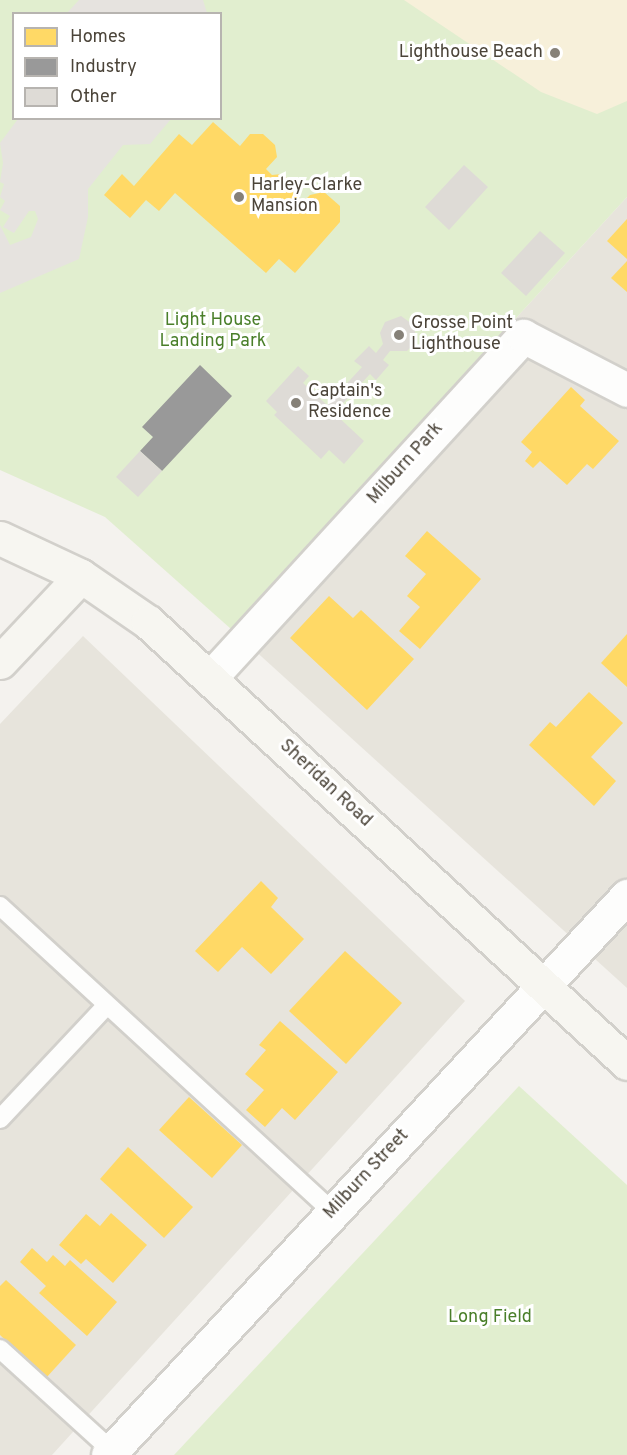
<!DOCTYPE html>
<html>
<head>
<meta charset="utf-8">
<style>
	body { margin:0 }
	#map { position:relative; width:627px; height:1455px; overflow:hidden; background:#f4f2ee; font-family:Overpass,sans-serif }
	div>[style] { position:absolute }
	.residential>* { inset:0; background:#e7e4dc }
	.green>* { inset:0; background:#e1eecf }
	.sand>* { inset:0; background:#f7f0da }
	.parking>* { inset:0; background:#e6e3df }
	.homes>* { inset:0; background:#ffd966 }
	.industry>* { inset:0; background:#999 }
	.building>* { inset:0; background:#dedbd6 }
	.roads { filter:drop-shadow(2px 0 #d2d0cb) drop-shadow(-2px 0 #d2d0cb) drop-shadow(0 2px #d2d0cb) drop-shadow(0 -2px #d2d0cb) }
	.lane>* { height:18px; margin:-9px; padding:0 9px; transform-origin:9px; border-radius:9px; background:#fdfdfc }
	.street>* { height:33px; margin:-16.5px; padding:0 16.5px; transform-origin:16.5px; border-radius:16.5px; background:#fdfdfc }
	.secondary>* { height:33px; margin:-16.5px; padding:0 16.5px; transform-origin:16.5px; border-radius:16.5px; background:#f7f6f1 }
	.dots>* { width:16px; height:16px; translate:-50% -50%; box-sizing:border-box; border:3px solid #fff; border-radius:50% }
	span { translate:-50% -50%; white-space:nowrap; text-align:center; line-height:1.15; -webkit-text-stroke:6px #fff; paint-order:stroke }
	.poi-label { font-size:18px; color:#4b4439 }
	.right { translate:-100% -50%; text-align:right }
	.left { translate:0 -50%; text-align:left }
	.park-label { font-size:18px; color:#4a7f2a }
	.street-label { font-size:18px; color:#4b4439 }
	.legend { position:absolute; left:12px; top:12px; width:210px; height:108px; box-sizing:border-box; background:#fff; border:2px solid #b7b4b0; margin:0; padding:8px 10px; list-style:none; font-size:18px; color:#4b4439 }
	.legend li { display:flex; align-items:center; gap:12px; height:30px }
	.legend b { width:30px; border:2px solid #b7b4b0 }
</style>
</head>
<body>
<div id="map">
	<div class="residential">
		<i style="clip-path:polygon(627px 197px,627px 988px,231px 629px)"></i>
		<i style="clip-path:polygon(83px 636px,465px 1001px,52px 1455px,0 1455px,0 724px)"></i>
	</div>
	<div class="green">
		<i style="clip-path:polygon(evenodd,0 0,627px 0,627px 197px,231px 629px,105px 517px,0 470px,0 0,14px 14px,220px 14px,220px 118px,14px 118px,14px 14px)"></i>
		<i style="clip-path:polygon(519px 1086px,627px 1185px,627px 1455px,174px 1455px)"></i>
	</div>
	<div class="sand">
		<i style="clip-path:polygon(404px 0,627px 0,627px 101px,597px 114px,541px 92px)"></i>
	</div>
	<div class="parking">
		<i style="clip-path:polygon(79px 0,203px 0,207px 13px,67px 13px)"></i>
		<i style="clip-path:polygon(18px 119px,171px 119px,150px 144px,123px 145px,88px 189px,88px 217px,79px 259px,0 293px,0 225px,10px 245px,31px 237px,38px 219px,35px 211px,29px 211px,14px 233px,3px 227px,10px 216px,0 210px,5px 201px,0 197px,4px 184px,0 182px,3px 163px,0 143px)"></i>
	</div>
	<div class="homes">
		<i style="clip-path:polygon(213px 122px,240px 146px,250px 134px,263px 134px,275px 145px,277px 157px,266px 169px,272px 175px,282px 174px,293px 183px,293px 193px,303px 202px,310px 195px,324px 192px,340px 206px,340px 222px,295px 273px,279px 259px,266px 273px,175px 193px,159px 211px,146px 200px,130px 218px,104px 195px,122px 174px,134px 186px,179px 134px,192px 145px)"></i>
		<i style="clip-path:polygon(627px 219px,627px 259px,607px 241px)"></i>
		<i style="clip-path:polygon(627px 261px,627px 292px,611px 278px)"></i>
		<i style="clip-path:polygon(571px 387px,585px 400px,580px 406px,619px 441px,593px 469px,587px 464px,567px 485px,540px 461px,533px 468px,525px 461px,532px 452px,521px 442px)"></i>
		<i style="clip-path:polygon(427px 531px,481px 579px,420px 649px,399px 631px,420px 607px,407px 596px,426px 574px,405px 556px)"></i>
		<i style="clip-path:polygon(329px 596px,353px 618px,361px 610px,414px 659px,367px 710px,290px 638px)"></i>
		<i style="clip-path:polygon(627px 634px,627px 687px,601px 663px)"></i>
		<i style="clip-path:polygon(589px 692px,623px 723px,591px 757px,616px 781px,594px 806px,529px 745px,550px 722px,556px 727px)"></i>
		<i style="clip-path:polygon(261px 881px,278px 898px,271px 907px,304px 939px,271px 974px,242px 947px,218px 972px,195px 951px)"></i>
		<i style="clip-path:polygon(345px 951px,402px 1003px,346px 1064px,289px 1011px)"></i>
		<i style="clip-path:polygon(280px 1021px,338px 1072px,295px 1120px,282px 1108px,265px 1127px,246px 1110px,264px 1090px,245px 1074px,266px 1050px,259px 1045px)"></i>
		<i style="clip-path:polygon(189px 1097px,242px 1145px,212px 1178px,159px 1130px)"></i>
		<i style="clip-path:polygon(128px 1147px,193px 1207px,164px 1238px,100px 1179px)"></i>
		<i style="clip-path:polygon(111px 1213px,147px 1245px,113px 1283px,86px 1259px,81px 1264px,59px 1245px,86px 1214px,100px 1226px)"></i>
		<i style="clip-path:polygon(32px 1248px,47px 1262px,53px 1255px,65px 1266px,70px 1260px,117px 1302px,87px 1336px,39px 1293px,46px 1286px,20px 1262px)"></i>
		<i style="clip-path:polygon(6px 1280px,76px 1345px,46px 1378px,0 1335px,0 1286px)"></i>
	</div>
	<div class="industry">
		<i style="clip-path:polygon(200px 365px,232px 396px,162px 471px,140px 451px,153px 437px,142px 427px)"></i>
	</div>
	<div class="building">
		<i style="clip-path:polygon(464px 165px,488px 187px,449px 230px,425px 207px)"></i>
		<i style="clip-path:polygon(540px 231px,565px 253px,526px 296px,501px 273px)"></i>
		<i style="clip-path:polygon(401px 316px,415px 326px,415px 343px,407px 351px,390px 351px,383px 360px,389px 365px,376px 380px,370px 374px,334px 413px,364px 441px,344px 464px,329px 450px,321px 459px,274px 415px,277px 412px,266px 401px,298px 366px,309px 376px,303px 383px,327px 405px,362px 367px,354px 361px,369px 346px,376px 353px,383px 344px,380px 333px,385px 322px)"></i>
		<i style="clip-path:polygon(140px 451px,162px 471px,138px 497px,116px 477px)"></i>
	</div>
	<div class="roads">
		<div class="lane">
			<i style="left:0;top:906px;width:452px;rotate:42.6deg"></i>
			<i style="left:0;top:1119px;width:156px;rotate:-46.8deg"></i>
			<i style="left:0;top:1349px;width:151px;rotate:42.3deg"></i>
		</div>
		<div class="street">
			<i style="left:210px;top:678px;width:464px;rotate:-47.5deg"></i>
			<i style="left:523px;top:336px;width:117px;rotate:27.4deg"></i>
			<i style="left:108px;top:1455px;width:763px;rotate:-47.13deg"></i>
		</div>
		<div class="secondary">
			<i style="left:0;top:538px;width:89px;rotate:25.1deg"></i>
			<i style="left:81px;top:576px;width:81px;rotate:34.5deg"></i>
			<i style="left:148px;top:622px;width:651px;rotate:42.63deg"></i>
			<i style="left:0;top:662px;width:118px;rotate:-46.7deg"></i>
		</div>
	</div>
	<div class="dots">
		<i style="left:555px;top:53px;background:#868178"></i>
		<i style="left:239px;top:197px;background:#868178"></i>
		<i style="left:399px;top:335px;background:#868178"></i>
		<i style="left:296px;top:403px;background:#868178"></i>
	</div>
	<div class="poi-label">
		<span class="right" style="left:543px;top:53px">Lighthouse Beach</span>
		<span class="left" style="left:251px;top:197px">Harley-Clarke<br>Mansion</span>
		<span class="left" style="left:411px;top:335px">Grosse Point<br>Lighthouse</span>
		<span class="left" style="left:308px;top:403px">Captain's<br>Residence</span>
	</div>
	<div class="park-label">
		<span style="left:213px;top:332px">Light House<br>Landing Park</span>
		<span style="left:490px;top:1318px">Long Field</span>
	</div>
	<div class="street-label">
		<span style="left:406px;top:464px;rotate:-48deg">Milburn Park</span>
		<span style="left:325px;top:784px;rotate:43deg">Sheridan Road</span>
		<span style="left:367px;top:1175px;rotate:-47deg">Milburn Street</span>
	</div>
	<ul class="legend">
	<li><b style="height:16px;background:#ffd966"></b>Homes</li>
	<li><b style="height:16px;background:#999"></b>Industry</li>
	<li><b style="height:16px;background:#dedbd6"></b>Other</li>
	</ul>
</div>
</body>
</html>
